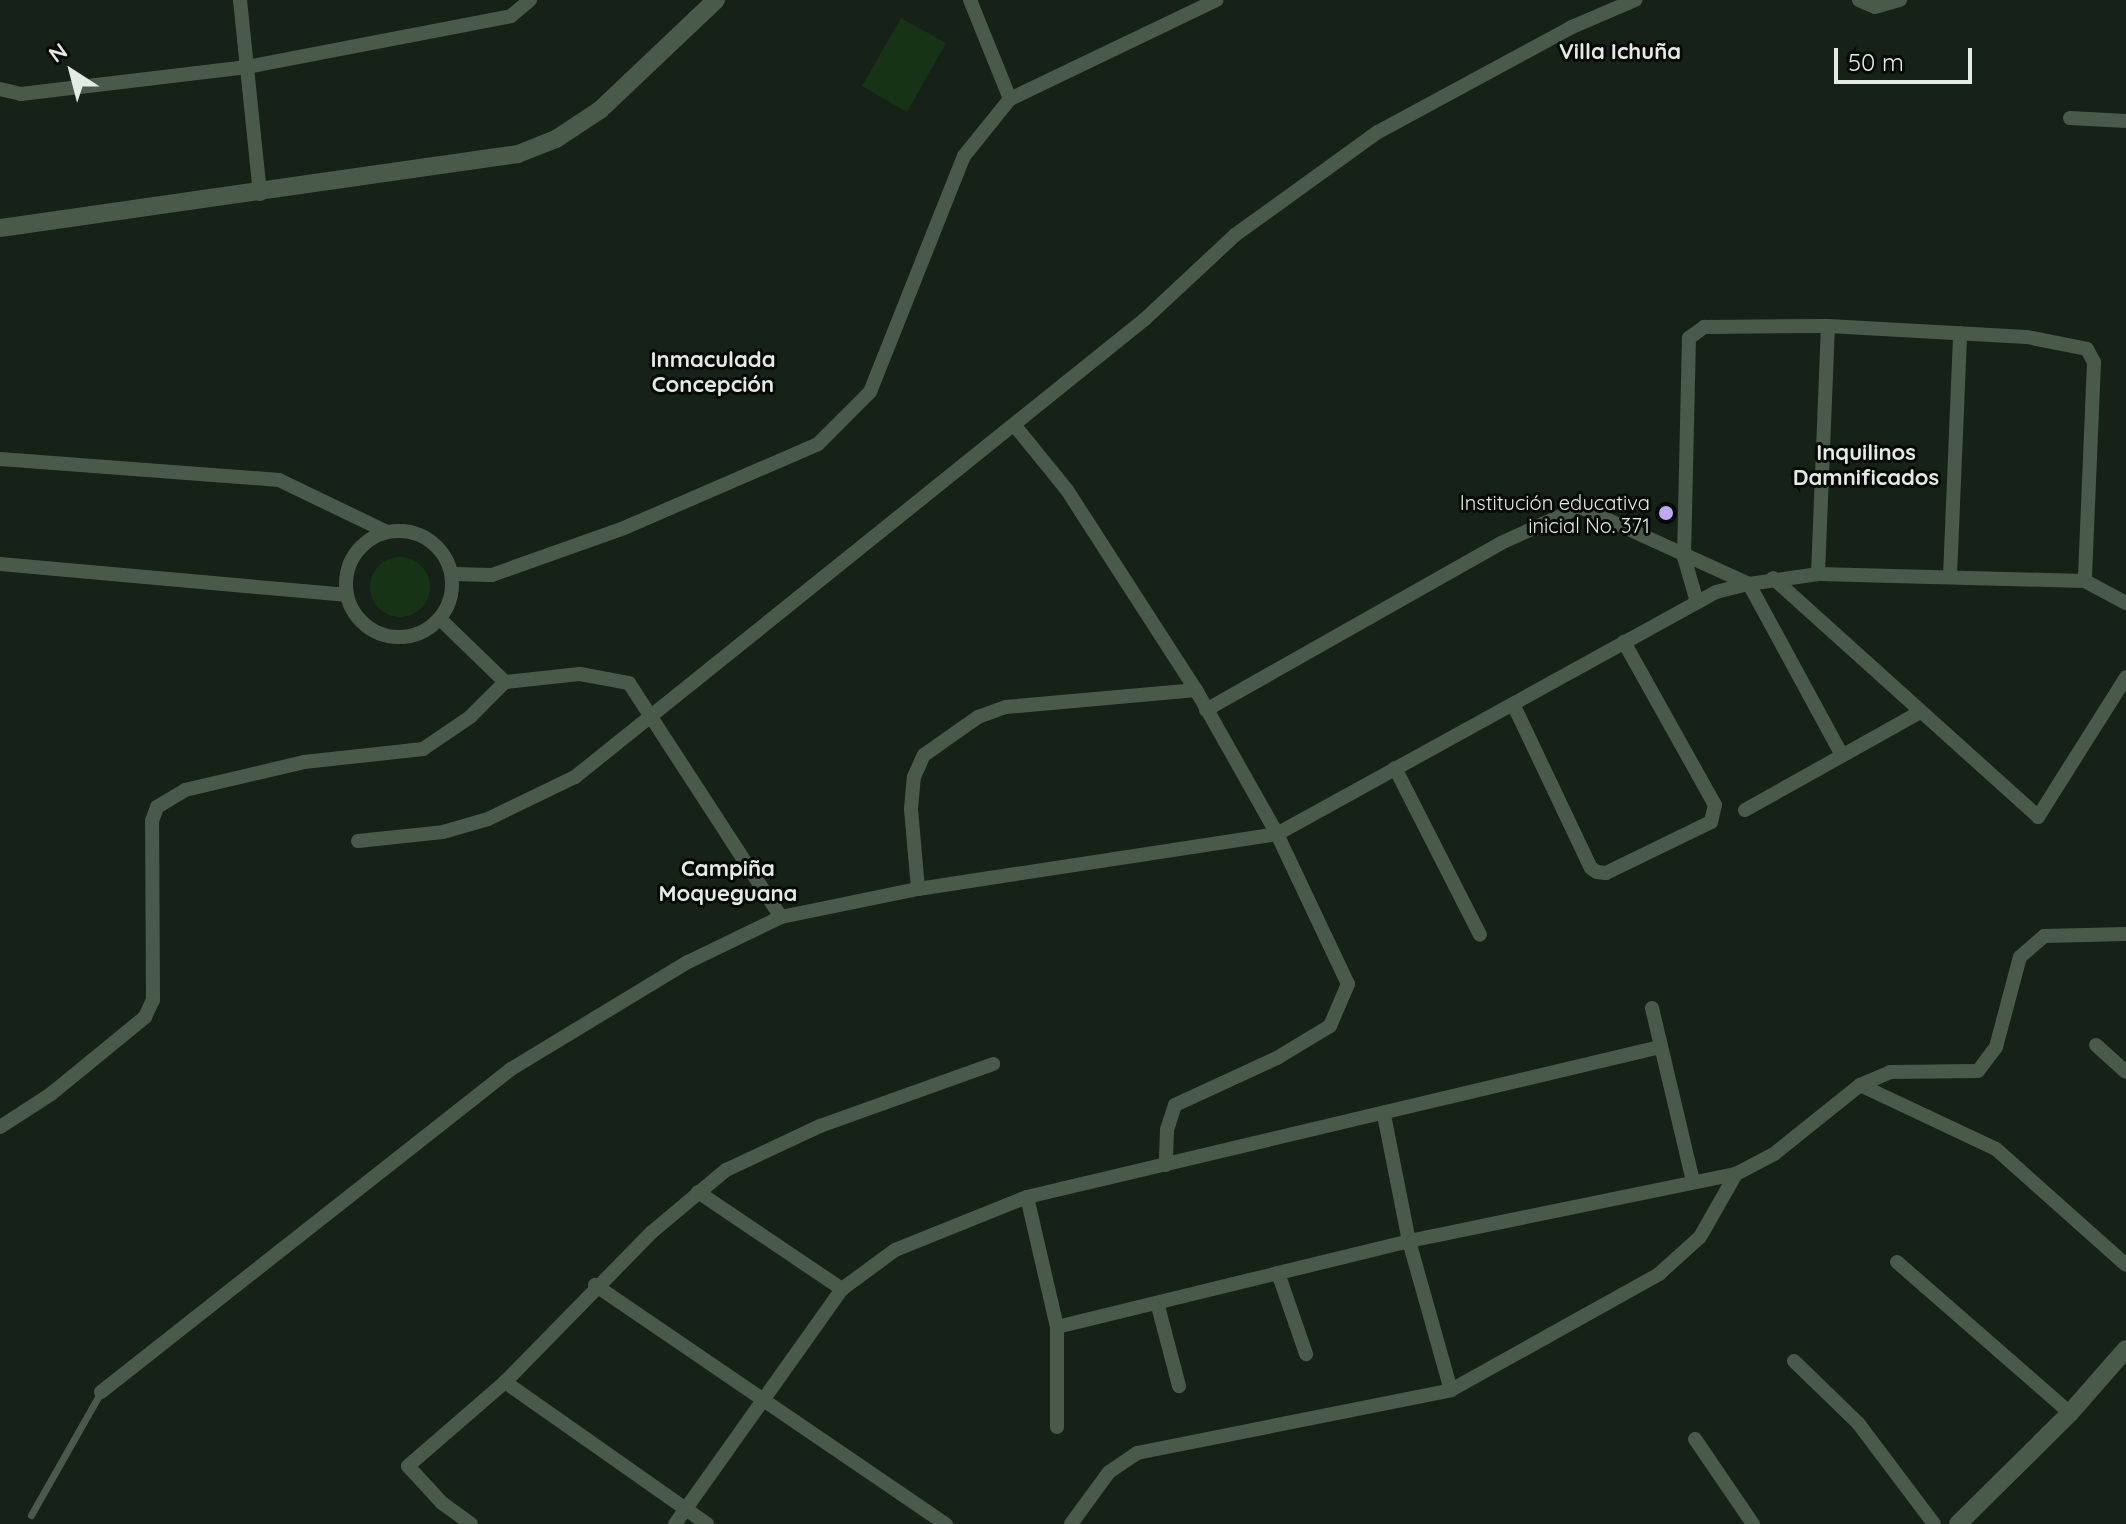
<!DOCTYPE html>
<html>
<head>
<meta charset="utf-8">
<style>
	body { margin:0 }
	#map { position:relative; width:2126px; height:1524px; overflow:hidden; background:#162217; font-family:Quicksand,sans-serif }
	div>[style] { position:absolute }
	.green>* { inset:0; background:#163318 }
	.round { border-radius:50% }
	.service>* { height:7px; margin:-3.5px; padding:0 3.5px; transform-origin:3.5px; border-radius:3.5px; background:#4a5a4a }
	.minor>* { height:14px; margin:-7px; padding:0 7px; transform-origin:7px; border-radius:7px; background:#4a5a4a }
	.minor>.ring { margin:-7px; padding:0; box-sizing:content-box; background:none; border:14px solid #4a5a4a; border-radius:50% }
	.tertiary>* { height:18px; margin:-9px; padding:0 9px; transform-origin:9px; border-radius:9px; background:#4a5a4a }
	.dots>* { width:22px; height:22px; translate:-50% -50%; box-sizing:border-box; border:4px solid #060a06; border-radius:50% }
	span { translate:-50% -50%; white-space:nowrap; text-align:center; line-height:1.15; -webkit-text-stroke:6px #060a06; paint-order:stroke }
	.poi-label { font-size:20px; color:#e3ebe4 }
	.right { translate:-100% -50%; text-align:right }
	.neighbourhood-label { font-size:22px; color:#e3ebe4; font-weight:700 }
	.north { position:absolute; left:32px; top:32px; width:80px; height:80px; -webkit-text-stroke:6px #060a06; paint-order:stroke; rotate:324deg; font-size:22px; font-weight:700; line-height:32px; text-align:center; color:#e3ebe4 }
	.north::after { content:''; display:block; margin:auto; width:28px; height:36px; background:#e3ebe4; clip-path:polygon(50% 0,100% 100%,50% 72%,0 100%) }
	.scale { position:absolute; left:1834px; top:48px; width:138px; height:36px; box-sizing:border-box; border:4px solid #e3ebe4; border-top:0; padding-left:10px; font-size:24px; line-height:28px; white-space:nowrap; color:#e3ebe4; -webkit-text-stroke:6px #060a06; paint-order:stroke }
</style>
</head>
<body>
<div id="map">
	<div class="green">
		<i style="clip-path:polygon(901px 18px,946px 43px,907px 112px,862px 86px)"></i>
		<i class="round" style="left:370px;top:557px;width:60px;height:60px"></i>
	</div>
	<div class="service">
		<i style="left:31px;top:1515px;width:142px;rotate:-60.4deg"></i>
	</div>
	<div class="minor">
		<i style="left:240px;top:0;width:195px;rotate:84.1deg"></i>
		<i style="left:970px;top:0;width:107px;rotate:68deg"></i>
		<i style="left:1859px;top:0;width:17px;rotate:24deg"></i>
		<i style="left:1875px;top:7px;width:26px;rotate:-16deg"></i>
		<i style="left:0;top:89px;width:22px;rotate:13deg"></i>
		<i style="left:21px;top:94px;width:228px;rotate:-6.8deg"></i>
		<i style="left:247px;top:67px;width:269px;rotate:-10.9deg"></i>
		<i style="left:511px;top:16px;width:25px;rotate:-40deg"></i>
		<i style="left:2070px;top:118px;width:56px;rotate:3.1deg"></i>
		<i style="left:1015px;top:426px;width:82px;rotate:50.9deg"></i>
		<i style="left:1067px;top:490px;width:238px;rotate:57.2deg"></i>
		<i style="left:1196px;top:690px;width:165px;rotate:60.6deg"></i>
		<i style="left:1277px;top:834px;width:166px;rotate:64.7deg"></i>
		<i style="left:1348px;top:984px;width:46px;rotate:113.2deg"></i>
		<i style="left:1330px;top:1026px;width:62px;rotate:148.9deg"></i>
		<i style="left:1277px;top:1058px;width:112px;rotate:155.3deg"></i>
		<i style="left:1175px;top:1105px;width:26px;rotate:108deg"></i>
		<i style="left:1167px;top:1130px;width:35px;rotate:92deg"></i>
		<i style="left:0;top:459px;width:280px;rotate:4.3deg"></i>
		<i style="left:279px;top:480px;width:120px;rotate:25.7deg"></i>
		<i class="ring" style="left:346px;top:531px;width:92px;height:92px"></i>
		<i style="left:0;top:564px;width:347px;rotate:5.1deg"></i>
		<i style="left:452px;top:574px;width:40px;rotate:1.4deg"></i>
		<i style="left:492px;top:575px;width:140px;rotate:-19.6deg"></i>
		<i style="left:624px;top:528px;width:211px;rotate:-23.4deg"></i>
		<i style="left:818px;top:444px;width:74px;rotate:-45deg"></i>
		<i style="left:870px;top:392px;width:254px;rotate:-68.3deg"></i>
		<i style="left:964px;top:156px;width:73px;rotate:-51.1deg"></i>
		<i style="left:1010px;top:99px;width:229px;rotate:-25.6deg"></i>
		<i style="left:1818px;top:574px;width:248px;rotate:-87.7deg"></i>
		<i style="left:1950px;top:576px;width:243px;rotate:-87.6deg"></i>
		<i style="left:1773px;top:578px;width:357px;rotate:42deg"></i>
		<i style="left:2038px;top:817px;width:165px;rotate:-57.8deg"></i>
		<i style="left:1697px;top:602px;width:47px;rotate:-106.1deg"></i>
		<i style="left:1684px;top:557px;width:219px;rotate:-88.7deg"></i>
		<i style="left:1689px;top:338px;width:19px;rotate:-36deg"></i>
		<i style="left:1704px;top:327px;width:124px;rotate:-0.5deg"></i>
		<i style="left:1828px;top:326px;width:199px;rotate:3.2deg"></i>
		<i style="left:2027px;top:337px;width:61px;rotate:11.3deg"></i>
		<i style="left:2087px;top:349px;width:15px;rotate:62deg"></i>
		<i style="left:2094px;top:362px;width:219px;rotate:92.4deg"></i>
		<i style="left:440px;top:619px;width:91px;rotate:44.1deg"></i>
		<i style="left:1514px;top:706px;width:179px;rotate:64.6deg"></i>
		<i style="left:1591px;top:868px;width:7px;rotate:34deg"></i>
		<i style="left:1597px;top:872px;width:9px;rotate:6deg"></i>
		<i style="left:1606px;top:873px;width:117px;rotate:-25.9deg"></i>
		<i style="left:1711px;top:822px;width:17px;rotate:-77deg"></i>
		<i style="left:1715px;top:805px;width:187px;rotate:-119.2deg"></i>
		<i style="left:1206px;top:710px;width:339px;rotate:-29.5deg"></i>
		<i style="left:1501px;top:543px;width:87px;rotate:-24.5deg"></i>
		<i style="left:1580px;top:507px;width:186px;rotate:24.5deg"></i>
		<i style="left:1749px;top:584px;width:195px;rotate:61.5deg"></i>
		<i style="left:1395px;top:768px;width:187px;rotate:63deg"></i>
		<i style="left:1745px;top:810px;width:201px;rotate:-29.2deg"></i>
		<i style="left:358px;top:841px;width:85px;rotate:-6deg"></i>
		<i style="left:443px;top:832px;width:47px;rotate:-16.1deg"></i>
		<i style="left:488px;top:819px;width:97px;rotate:-25.8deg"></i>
		<i style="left:575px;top:777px;width:731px;rotate:-38.78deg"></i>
		<i style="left:1145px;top:319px;width:123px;rotate:-43deg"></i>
		<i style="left:1235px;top:235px;width:176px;rotate:-35.8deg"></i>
		<i style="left:1378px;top:132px;width:221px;rotate:-28.4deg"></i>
		<i style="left:1572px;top:27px;width:69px;rotate:-23.2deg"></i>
		<i style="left:918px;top:889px;width:80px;rotate:-95deg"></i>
		<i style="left:911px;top:809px;width:32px;rotate:-85deg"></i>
		<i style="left:914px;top:777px;width:24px;rotate:-66deg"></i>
		<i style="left:924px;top:755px;width:66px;rotate:-35.1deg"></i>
		<i style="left:978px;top:717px;width:30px;rotate:-20deg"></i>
		<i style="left:1006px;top:707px;width:191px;rotate:-5.1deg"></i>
		<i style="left:1652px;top:1008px;width:178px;rotate:76.7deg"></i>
		<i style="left:2096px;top:1045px;width:40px;rotate:42deg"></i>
		<i style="left:1860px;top:1085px;width:150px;rotate:25.2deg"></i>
		<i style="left:1996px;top:1149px;width:174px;rotate:41.7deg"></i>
		<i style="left:1384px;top:1115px;width:128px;rotate:78.8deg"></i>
		<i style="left:1409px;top:1241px;width:155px;rotate:74.3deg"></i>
		<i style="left:0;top:1127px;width:61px;rotate:-32.9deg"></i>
		<i style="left:51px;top:1094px;width:122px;rotate:-39.3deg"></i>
		<i style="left:145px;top:1017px;width:19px;rotate:-65deg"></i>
		<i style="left:153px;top:1000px;width:179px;rotate:-90.3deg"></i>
		<i style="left:152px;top:821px;width:15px;rotate:-70deg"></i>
		<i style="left:157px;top:807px;width:33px;rotate:-31deg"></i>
		<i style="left:185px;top:790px;width:122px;rotate:-13.2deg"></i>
		<i style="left:304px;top:762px;width:120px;rotate:-6.2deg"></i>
		<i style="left:423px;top:749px;width:57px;rotate:-34.2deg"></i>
		<i style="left:470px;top:717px;width:49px;rotate:-45deg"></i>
		<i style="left:505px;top:682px;width:75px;rotate:-6.1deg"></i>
		<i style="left:580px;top:674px;width:50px;rotate:10.4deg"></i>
		<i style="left:629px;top:683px;width:279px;rotate:57deg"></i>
		<i style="left:698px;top:1192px;width:174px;rotate:34deg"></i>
		<i style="left:1027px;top:1197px;width:133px;rotate:77deg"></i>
		<i style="left:1057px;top:1327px;width:100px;rotate:90deg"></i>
		<i style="left:1897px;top:1262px;width:230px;rotate:41.1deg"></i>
		<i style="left:1278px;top:1273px;width:86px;rotate:70.9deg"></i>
		<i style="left:595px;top:1285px;width:425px;rotate:34.3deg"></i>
		<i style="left:1158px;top:1306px;width:83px;rotate:75.3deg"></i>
		<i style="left:1057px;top:1327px;width:362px;rotate:-13.7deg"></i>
		<i style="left:1409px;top:1241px;width:334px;rotate:-11.6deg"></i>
		<i style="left:1736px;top:1174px;width:43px;rotate:-27.8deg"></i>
		<i style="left:1774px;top:1154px;width:110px;rotate:-38.7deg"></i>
		<i style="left:1860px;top:1085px;width:33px;rotate:-23deg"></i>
		<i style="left:1890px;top:1072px;width:88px;rotate:-0.7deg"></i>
		<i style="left:1978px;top:1071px;width:30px;rotate:-53deg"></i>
		<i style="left:1996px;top:1047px;width:93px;rotate:-75.1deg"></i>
		<i style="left:2020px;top:957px;width:32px;rotate:-41deg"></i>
		<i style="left:2044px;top:936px;width:82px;rotate:-1.4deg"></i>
		<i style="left:1794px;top:1361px;width:89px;rotate:44.1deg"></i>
		<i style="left:1858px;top:1423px;width:126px;rotate:53deg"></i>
		<i style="left:505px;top:1382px;width:247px;rotate:35.1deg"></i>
		<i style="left:101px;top:1392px;width:522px;rotate:-38.23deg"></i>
		<i style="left:511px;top:1069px;width:207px;rotate:-31.2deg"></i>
		<i style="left:688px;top:962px;width:103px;rotate:-25.8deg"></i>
		<i style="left:781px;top:917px;width:140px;rotate:-11.6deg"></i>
		<i style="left:918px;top:889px;width:363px;rotate:-8.7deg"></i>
		<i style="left:1277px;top:834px;width:501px;rotate:-28.87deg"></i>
		<i style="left:1716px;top:592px;width:34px;rotate:-14deg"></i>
		<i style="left:1749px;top:584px;width:70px;rotate:-8.2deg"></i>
		<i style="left:1818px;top:574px;width:267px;rotate:1.5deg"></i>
		<i style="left:2085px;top:581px;width:47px;rotate:28.2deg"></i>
		<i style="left:1695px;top:1439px;width:103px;rotate:55.7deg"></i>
		<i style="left:471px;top:1524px;width:36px;rotate:-144deg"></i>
		<i style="left:442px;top:1503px;width:50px;rotate:-132.6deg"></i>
		<i style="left:408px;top:1466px;width:128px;rotate:-40.9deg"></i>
		<i style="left:505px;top:1382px;width:210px;rotate:-45.6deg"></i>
		<i style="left:652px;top:1232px;width:97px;rotate:-40deg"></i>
		<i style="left:726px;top:1170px;width:104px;rotate:-25.1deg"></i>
		<i style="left:820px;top:1126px;width:184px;rotate:-19.7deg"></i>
		<i style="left:675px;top:1524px;width:288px;rotate:-54.6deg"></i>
		<i style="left:842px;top:1289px;width:66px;rotate:-36.3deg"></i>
		<i style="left:895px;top:1250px;width:142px;rotate:-21.9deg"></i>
		<i style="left:1027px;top:1197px;width:651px;rotate:-13.33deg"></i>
		<i style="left:1071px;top:1524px;width:64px;rotate:-53.8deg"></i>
		<i style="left:1109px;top:1472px;width:34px;rotate:-34deg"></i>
		<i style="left:1137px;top:1453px;width:320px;rotate:-11.3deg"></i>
		<i style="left:1451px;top:1390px;width:238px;rotate:-29.1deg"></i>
		<i style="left:1659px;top:1274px;width:55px;rotate:-42.1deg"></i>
		<i style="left:1700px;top:1237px;width:73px;rotate:-60.3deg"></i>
	</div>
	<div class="tertiary">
		<i style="left:0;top:228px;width:523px;rotate:-8.13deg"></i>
		<i style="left:518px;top:154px;width:41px;rotate:-21.5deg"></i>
		<i style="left:556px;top:139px;width:53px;rotate:-33.4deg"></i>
		<i style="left:600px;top:110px;width:160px;rotate:-43.5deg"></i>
		<i style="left:1958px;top:1524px;width:158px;rotate:-44.7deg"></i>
		<i style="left:2070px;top:1413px;width:85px;rotate:-48.8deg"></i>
	</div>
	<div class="dots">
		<i style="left:1666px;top:513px;background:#bda9f5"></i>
	</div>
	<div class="poi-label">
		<span class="right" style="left:1650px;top:514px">Institución educativa<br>inicial No. 371</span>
	</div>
	<div class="neighbourhood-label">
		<span style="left:1620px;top:52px">Villa Ichuña</span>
		<span style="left:713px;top:372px">Inmaculada<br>Concepción</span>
		<span style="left:1866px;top:465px">Inquilinos<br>Damnificados</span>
		<span style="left:728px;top:881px">Campiña<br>Moqueguana</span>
	</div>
	<div class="north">N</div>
	<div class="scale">50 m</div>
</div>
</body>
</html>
